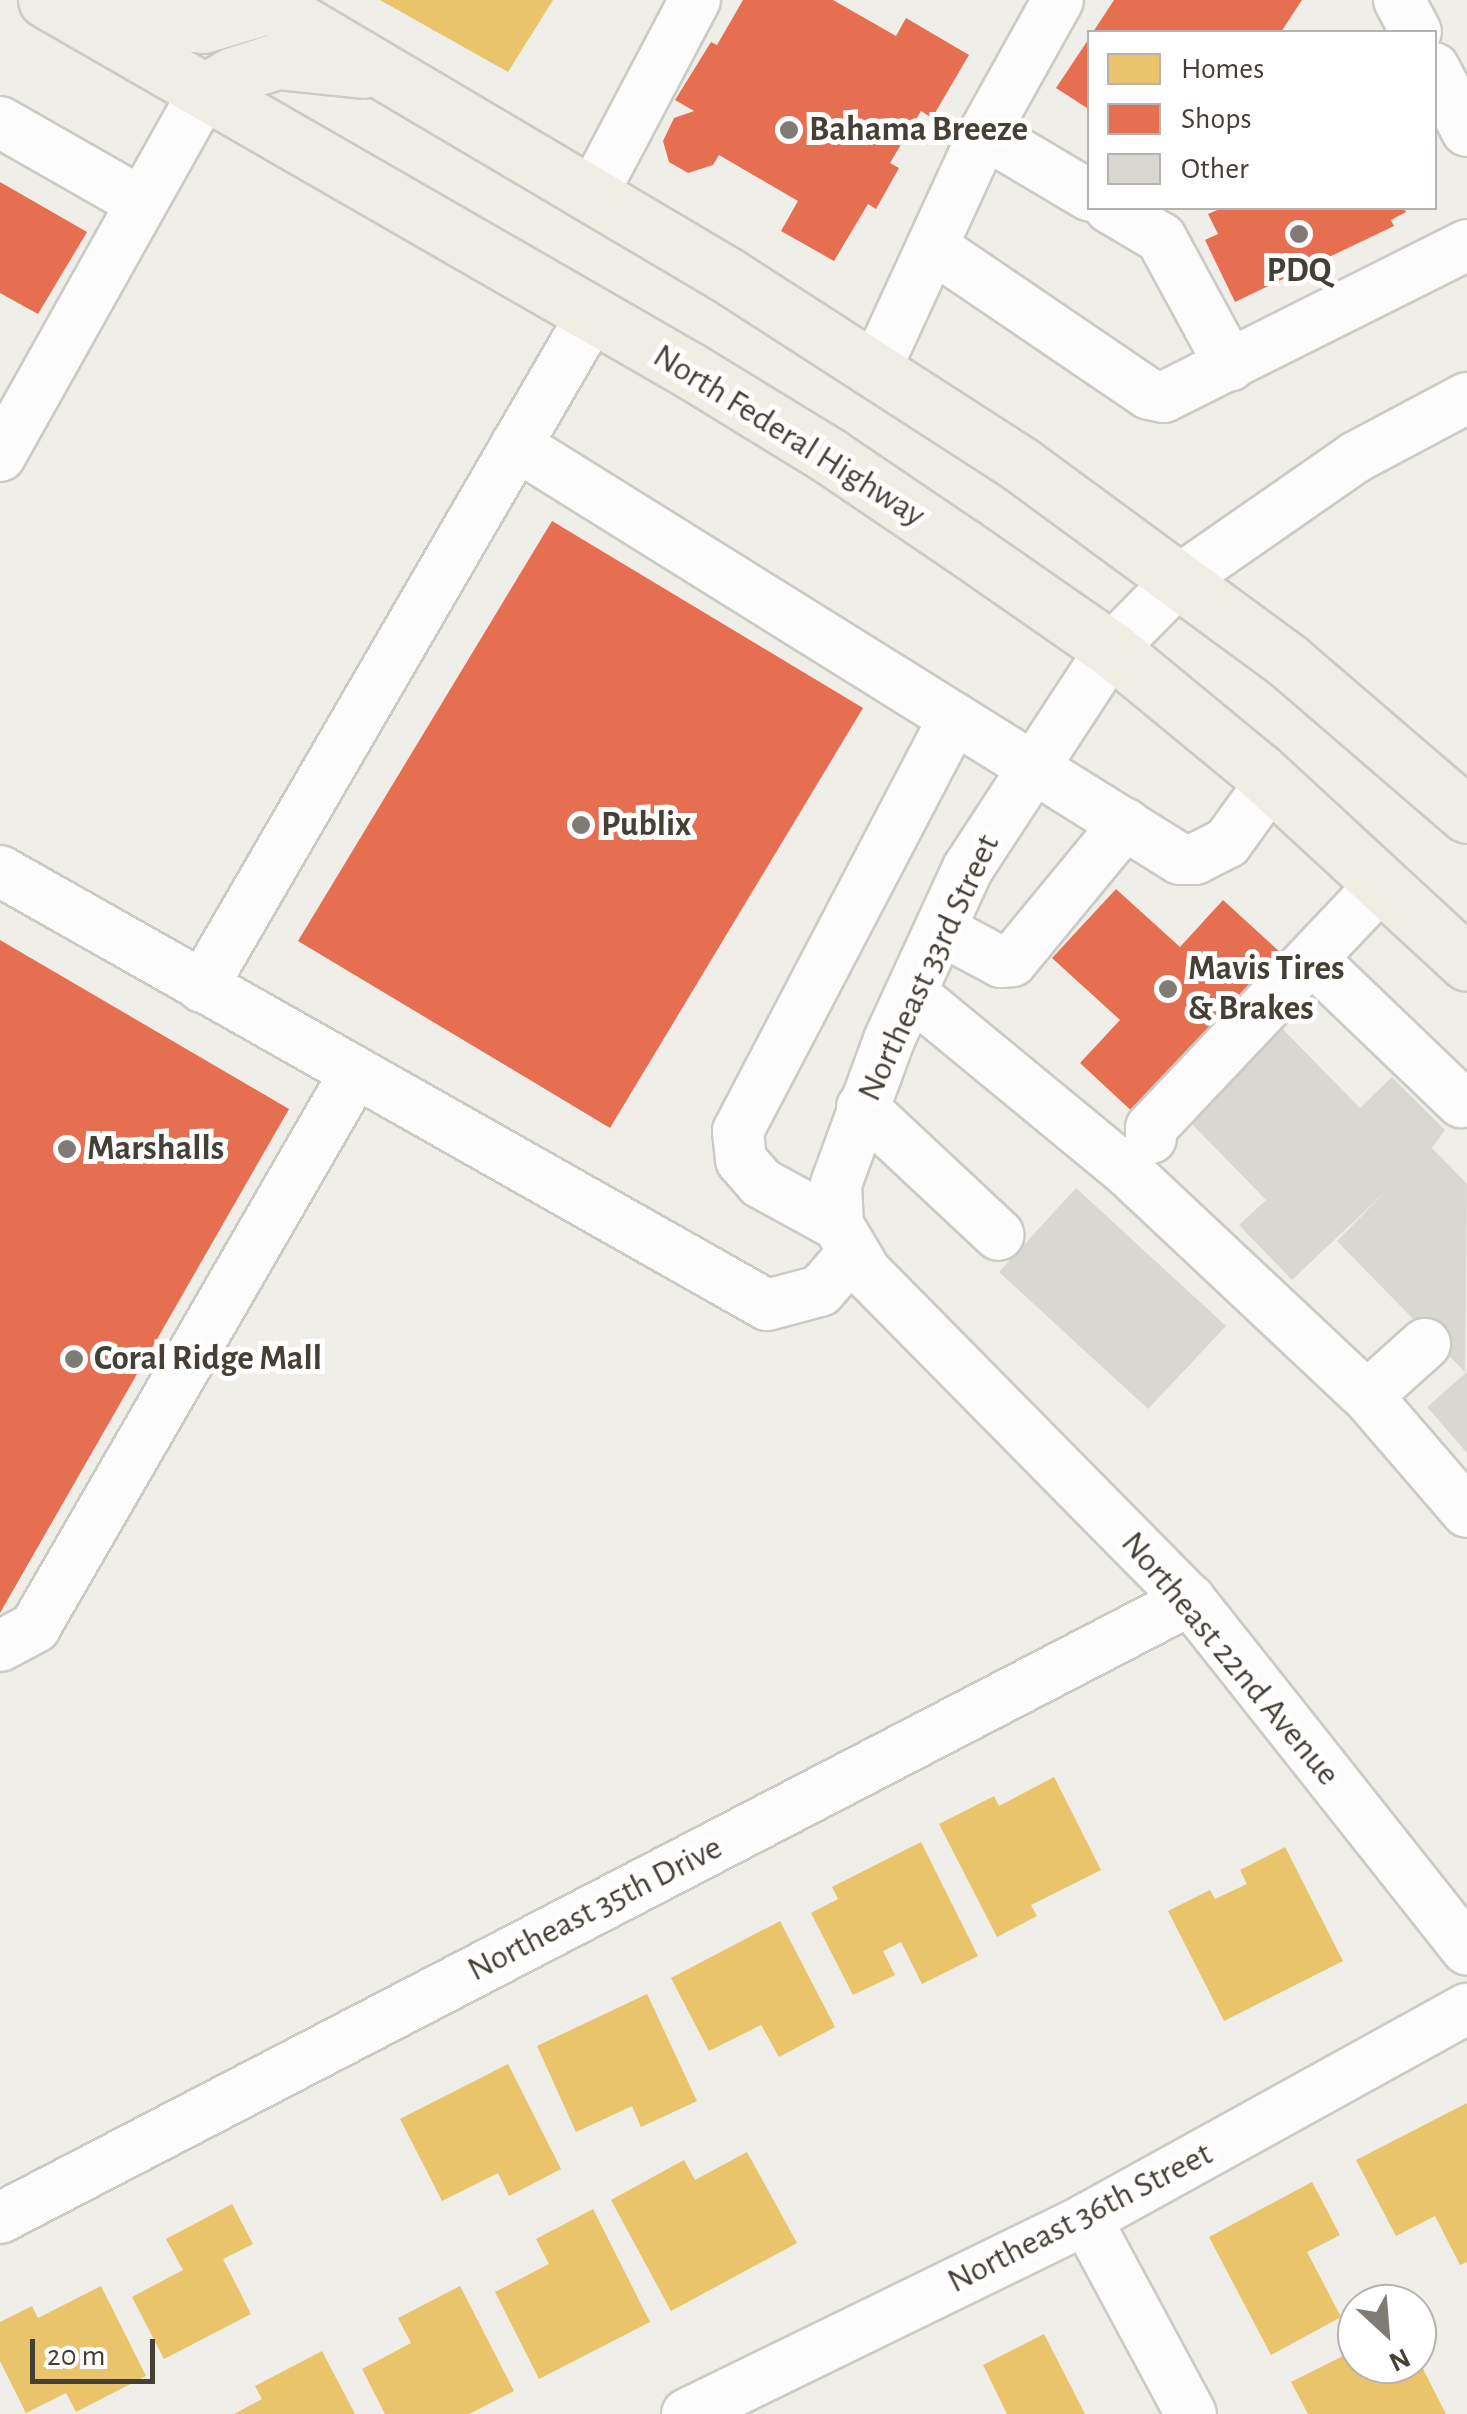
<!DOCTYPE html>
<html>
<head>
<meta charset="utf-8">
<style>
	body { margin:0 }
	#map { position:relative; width:1467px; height:2414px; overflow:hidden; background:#efeee9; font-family:"Alegreya Sans",sans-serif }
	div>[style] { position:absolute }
	.homes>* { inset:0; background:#e9c46a }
	.shops>* { inset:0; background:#e76f51 }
	.building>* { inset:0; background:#d9d7d1 }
	.roads { filter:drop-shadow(2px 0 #cccac5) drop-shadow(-2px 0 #cccac5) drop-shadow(0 2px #cccac5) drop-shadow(0 -2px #cccac5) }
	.minor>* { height:50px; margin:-25px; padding:0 25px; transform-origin:25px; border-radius:25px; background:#fdfcfc }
	.major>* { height:55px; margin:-27.5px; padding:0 27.5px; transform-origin:27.5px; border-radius:27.5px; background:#f0ede4 }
	.dots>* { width:28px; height:28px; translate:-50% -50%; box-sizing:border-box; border:5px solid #fff; border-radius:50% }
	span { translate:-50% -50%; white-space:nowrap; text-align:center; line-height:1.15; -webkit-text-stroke:10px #fff; paint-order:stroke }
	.poi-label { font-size:35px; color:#453f36; font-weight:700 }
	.left { translate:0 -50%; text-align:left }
	.street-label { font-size:35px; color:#453f36 }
	.legend { position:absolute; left:1087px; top:30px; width:350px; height:180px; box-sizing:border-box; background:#fff; border:2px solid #b5b2af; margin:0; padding:12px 18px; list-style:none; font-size:30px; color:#453f36 }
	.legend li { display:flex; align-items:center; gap:20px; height:50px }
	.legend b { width:50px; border:2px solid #b5b2af }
	.north { position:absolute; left:1337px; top:2284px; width:100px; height:100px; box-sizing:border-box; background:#fff; border:2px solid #b5b2af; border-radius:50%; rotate:154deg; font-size:28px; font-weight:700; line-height:40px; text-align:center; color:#453f36 }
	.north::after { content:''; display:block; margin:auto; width:35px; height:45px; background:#807c75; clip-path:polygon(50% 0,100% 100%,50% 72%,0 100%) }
	.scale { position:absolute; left:30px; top:2339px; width:125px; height:45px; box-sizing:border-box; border:5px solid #453f36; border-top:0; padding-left:12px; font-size:30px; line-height:35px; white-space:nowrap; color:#453f36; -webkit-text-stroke:8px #fff; paint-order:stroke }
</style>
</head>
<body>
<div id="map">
	<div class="homes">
		<i style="clip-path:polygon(380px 0,553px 0,508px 72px)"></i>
		<i style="clip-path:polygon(1054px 1777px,1101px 1870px,1031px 1905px,1037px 1916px,997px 1937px,939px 1824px,994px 1796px,999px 1806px)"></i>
		<i style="clip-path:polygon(921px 1842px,978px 1956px,922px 1984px,901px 1942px,883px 1951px,895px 1975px,853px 1995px,811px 1913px,838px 1899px,832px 1887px)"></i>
		<i style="clip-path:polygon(1285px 1847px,1343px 1961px,1224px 2021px,1168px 1911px,1210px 1890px,1215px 1899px,1247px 1884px,1240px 1870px)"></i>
		<i style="clip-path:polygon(780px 1921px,835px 2027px,779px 2057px,761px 2025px,709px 2051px,671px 1978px)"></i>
		<i style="clip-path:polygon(647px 1994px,697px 2101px,641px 2127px,632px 2106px,576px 2132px,537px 2046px)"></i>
		<i style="clip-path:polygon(508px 2064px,561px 2169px,509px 2196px,498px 2173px,442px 2201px,400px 2119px)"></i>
		<i style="clip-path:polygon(1467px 2103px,1467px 2262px,1460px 2265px,1435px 2216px,1396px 2236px,1356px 2160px)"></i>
		<i style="clip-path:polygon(747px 2152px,797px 2243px,671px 2311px,611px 2200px,684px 2160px,695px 2180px)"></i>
		<i style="clip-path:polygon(1312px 2182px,1340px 2235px,1307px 2252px,1341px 2317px,1271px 2355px,1209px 2237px)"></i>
		<i style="clip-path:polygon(232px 2204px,253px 2244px,223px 2259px,251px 2314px,164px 2359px,132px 2297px,183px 2270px,166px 2239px)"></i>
		<i style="clip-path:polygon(593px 2209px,650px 2322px,539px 2379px,495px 2292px,549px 2264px,536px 2239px)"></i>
		<i style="clip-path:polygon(101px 2286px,146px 2376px,76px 2412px,66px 2393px,26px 2413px,0 2361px,0 2322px,32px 2306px,38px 2318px)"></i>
		<i style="clip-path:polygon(460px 2286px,514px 2391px,469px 2414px,385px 2414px,362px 2369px,411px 2343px,398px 2318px)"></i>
		<i style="clip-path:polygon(1044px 2334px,1085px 2414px,1007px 2414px,983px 2365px)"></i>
		<i style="clip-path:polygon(1357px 2349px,1357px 2364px,1417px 2364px,1417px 2357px,1446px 2414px,1308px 2414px,1291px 2382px)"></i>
		<i style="clip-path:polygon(322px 2351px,355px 2414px,234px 2414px,262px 2399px,255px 2386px)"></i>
	</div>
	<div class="shops">
		<i style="clip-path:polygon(743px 0,833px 0,896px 36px,906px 18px,969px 55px,932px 118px,921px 111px,890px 163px,899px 168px,876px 209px,868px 204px,834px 261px,781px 231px,798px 201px,719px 155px,713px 165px,688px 173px,669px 162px,663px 141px,674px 118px,694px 111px,675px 100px,711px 42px,717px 45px)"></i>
		<i style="clip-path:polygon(1114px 0,1302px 0,1281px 32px,1093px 32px)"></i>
		<i style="clip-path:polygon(1090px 37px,1090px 110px,1056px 88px)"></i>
		<i style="clip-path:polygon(0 182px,87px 232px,38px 314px,0 293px)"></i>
		<i style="clip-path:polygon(1222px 208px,1404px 208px,1406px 212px,1391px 220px,1394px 226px,1235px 302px,1205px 240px,1218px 234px,1208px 214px)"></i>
		<i style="clip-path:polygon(552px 521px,863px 708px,610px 1128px,298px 941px)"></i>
		<i style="clip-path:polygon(1116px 889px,1180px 947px,1223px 900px,1282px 954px,1136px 1115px,1080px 1063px,1120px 1020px,1052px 958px)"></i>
		<i style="clip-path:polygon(0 940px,289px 1109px,0 1613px)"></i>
	</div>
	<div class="building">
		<i style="clip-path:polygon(1278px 1024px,1360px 1108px,1392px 1077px,1445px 1130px,1432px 1148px,1467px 1184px,1465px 1372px,1337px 1241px,1386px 1191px,1292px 1280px,1239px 1225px,1266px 1200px,1184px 1116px)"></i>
		<i style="clip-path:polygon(1076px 1188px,1226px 1326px,1148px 1409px,999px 1272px)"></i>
		<i style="clip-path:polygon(1467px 1372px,1467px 1453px,1427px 1407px)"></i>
	</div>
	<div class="roads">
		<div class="minor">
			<i style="left:1399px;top:0;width:36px;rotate:62deg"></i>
			<i style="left:1434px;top:68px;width:71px;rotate:62.4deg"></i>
			<i style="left:0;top:122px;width:163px;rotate:29.7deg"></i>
			<i style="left:984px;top:133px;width:123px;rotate:30.7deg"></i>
			<i style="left:591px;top:197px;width:223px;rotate:-62.2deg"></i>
			<i style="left:1110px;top:208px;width:59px;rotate:30.5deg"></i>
			<i style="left:1161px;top:238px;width:145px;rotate:61.5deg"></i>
			<i style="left:934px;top:248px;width:260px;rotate:34.2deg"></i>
			<i style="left:1149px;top:394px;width:15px;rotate:11deg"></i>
			<i style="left:1164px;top:397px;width:339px;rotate:-26.6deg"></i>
			<i style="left:876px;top:368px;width:259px;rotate:-65.3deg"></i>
			<i style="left:984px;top:133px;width:152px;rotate:-60.9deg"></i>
			<i style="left:1467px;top:398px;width:126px;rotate:152deg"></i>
			<i style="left:1356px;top:457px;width:216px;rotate:145.2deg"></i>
			<i style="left:1179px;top:580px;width:97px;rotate:134.6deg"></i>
			<i style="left:1111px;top:649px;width:262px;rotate:123.1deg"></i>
			<i style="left:968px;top:868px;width:189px;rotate:114.7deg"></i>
			<i style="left:889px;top:1040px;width:153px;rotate:110.2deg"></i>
			<i style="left:836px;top:1184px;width:41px;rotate:87.2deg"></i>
			<i style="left:838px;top:1225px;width:55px;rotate:59.2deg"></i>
			<i style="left:866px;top:1272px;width:461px;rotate:45.4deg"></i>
			<i style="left:1190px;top:1600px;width:446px;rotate:51.6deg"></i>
			<i style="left:516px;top:445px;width:782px;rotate:31.94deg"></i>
			<i style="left:1180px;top:859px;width:15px"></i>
			<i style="left:1195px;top:859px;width:36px;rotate:-27deg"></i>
			<i style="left:1227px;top:843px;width:75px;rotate:-54.2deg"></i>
			<i style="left:0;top:456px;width:419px;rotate:-60.7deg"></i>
			<i style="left:0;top:871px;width:881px;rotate:29.5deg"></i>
			<i style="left:767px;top:1305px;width:55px;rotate:-14.8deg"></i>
			<i style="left:820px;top:1291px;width:50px;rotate:-49deg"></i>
			<i style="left:941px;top:930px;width:68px;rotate:28.1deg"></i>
			<i style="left:1001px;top:962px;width:11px;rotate:-5deg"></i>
			<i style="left:1012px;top:961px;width:178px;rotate:-50.5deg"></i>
			<i style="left:1312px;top:959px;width:207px;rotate:43.8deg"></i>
			<i style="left:202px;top:987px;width:777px;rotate:-59.87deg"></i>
			<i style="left:911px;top:993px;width:278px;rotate:39.5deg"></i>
			<i style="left:1126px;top:1170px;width:330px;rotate:43.2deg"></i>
			<i style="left:1367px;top:1396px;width:153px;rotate:49.2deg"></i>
			<i style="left:862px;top:1107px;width:187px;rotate:43.1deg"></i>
			<i style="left:1151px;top:1138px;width:10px;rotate:-90deg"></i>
			<i style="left:1151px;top:1128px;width:337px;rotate:-46.6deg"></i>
			<i style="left:838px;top:1225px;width:88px;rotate:-151.4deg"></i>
			<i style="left:761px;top:1183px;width:30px;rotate:-131deg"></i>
			<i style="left:741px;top:1160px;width:29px;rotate:-96deg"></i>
			<i style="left:738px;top:1131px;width:466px;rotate:-62.4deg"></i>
			<i style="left:1367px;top:1396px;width:78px;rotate:-41.9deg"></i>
			<i style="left:0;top:1646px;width:40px;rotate:-28deg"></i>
			<i style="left:35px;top:1627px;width:640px;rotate:-59.99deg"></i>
			<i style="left:0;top:2218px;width:1341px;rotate:-27.44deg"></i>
			<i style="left:1086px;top:2219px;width:221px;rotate:61.7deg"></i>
			<i style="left:687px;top:2414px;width:444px;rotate:-26deg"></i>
			<i style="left:1086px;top:2219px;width:435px;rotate:-28.9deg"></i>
		</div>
		<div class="major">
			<i style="left:46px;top:0;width:744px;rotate:29.91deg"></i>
			<i style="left:691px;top:371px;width:161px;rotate:31.5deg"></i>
			<i style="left:828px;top:455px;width:164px;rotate:34.1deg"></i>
			<i style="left:964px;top:547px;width:179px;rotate:34.8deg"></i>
			<i style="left:1111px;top:649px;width:190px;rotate:39.5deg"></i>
			<i style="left:1258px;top:770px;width:284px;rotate:42.7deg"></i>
			<i style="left:125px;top:0;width:43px;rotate:29.6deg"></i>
			<i style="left:162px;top:21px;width:41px;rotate:5.6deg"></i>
			<i style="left:203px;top:25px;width:70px;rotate:-16.6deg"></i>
			<i style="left:262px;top:0;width:540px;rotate:30.6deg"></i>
			<i style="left:727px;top:275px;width:349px;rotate:32.8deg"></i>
			<i style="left:1020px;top:464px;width:333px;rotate:36.3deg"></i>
			<i style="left:1288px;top:661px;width:236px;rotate:40.7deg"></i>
			<i style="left:205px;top:91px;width:32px;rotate:-30deg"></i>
			<i style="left:233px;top:75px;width:46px;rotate:-17.7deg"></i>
			<i style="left:277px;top:61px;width:87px;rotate:5.9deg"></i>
		</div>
	</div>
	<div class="dots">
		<i style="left:789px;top:130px;background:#807c75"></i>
		<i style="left:1299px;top:234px;background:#807c75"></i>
		<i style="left:581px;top:825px;background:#807c75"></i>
		<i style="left:1168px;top:989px;background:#807c75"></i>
		<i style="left:67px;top:1149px;background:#807c75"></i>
		<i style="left:74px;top:1359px;background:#807c75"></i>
	</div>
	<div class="poi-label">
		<span class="left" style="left:809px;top:130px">Bahama Breeze</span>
		<span style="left:1299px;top:271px">PDQ</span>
		<span class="left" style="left:601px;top:825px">Publix</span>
		<span class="left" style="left:1188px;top:989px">Mavis Tires<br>&amp; Brakes</span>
		<span class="left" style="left:87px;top:1149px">Marshalls</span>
		<span class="left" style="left:94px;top:1359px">Coral Ridge Mall</span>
	</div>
	<div class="street-label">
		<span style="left:789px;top:436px;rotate:32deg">North Federal Highway</span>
		<span style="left:929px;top:968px;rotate:-65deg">Northeast 33rd Street</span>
		<span style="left:1230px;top:1659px;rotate:50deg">Northeast 22nd Avenue</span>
		<span style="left:595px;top:1909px;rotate:-27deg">Northeast 35th Drive</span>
		<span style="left:1080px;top:2218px;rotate:-27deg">Northeast 36th Street</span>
	</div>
	<ul class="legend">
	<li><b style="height:28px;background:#e9c46a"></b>Homes</li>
	<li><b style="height:28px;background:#e76f51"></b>Shops</li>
	<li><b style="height:28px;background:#d9d7d1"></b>Other</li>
	</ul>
	<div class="north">N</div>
	<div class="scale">20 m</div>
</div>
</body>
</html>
